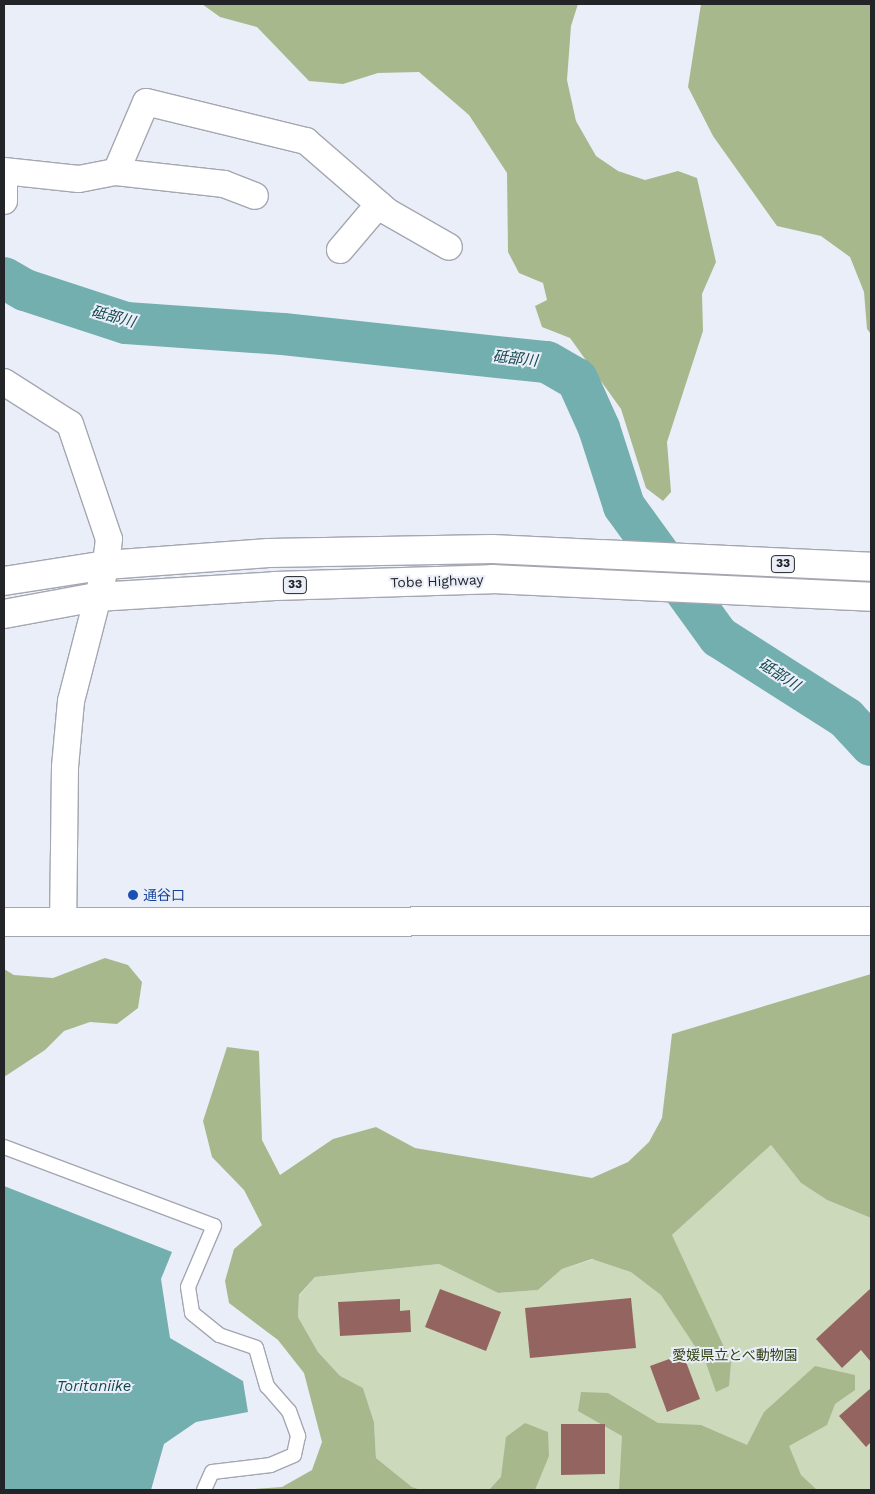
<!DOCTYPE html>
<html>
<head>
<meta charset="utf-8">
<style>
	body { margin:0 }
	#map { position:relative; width:875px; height:1494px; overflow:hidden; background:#eaeef9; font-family:"Work Sans","Noto Sans JP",sans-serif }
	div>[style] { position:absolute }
	.green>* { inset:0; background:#cdd9bb }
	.forest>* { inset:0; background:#a8b88d }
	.water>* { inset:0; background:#74afb0 }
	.river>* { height:42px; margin:-21px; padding:0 21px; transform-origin:21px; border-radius:21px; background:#74afb0 }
	.building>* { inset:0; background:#946560 }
	.roads { filter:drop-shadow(1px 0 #a4a7b1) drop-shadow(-1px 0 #a4a7b1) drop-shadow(0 1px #a4a7b1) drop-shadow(0 -1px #a4a7b1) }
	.lane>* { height:14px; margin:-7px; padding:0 7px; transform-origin:7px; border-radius:7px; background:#fff }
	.street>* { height:26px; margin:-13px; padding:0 13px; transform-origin:13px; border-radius:13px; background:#fff }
	.secondary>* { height:28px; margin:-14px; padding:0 14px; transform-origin:14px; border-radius:14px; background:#fff }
	.highway>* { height:28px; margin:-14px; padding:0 14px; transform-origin:14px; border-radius:14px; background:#fff }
	.dots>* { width:14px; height:14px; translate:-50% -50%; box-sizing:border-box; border:2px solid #eaeef9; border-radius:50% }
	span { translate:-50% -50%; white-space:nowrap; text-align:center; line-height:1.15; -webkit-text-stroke:4px #eaeef9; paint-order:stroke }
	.shield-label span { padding:1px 4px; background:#eaeef9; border:1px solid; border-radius:4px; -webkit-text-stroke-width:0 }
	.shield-label { font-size:12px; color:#232428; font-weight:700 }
	.street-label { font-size:14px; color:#232428 }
	.transit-label { font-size:14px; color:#164399 }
	.left { translate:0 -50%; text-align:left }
	.park-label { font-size:14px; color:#314010 }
	.water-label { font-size:15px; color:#13494b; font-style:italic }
	.frame { position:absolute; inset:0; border:5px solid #232428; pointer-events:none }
</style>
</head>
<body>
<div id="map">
	<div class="green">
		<i style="clip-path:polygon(771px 1145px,801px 1183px,827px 1200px,871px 1218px,871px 1490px,422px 1490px,412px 1487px,376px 1458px,374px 1422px,363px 1388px,340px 1377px,318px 1352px,298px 1317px,299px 1296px,315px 1277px,439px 1264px,498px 1293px,538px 1290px,562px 1269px,672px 1235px)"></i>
	</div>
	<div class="forest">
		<i style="clip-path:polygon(202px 4px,578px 4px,571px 26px,567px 80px,576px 121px,596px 156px,618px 171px,645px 180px,678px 171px,697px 178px,716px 262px,702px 294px,703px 331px,667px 442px,671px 492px,663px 501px,646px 488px,621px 409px,570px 338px,542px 327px,535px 306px,547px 300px,543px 283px,519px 273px,508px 252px,507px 173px,469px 115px,419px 72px,378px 73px,343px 84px,309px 81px,257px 27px,220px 17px)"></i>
		<i style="clip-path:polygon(701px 4px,871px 4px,871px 334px,867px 329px,864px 292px,850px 257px,821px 236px,777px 226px,713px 136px,688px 87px)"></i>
		<i style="clip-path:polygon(105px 958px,128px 965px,142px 982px,138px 1008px,117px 1024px,90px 1022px,64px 1031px,45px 1050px,4px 1077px,4px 969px,14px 975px,53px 978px)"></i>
		<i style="clip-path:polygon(871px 974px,871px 1218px,827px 1200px,801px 1183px,771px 1145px,672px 1235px,731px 1362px,729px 1386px,716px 1392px,706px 1363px,661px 1295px,631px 1272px,592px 1259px,562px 1269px,538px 1290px,498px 1293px,439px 1264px,315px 1277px,299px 1295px,298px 1317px,318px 1352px,340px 1376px,363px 1388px,374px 1422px,376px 1458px,412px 1487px,422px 1490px,242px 1490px,282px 1487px,312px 1470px,322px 1442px,304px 1373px,278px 1340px,229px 1303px,225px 1281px,234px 1249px,262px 1225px,244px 1190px,212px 1157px,203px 1121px,227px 1047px,259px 1051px,262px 1140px,280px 1175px,333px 1139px,376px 1127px,415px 1148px,592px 1178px,628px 1162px,649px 1142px,662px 1118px,672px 1034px)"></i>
		<i style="clip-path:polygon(815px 1366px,855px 1375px,855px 1390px,835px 1404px,827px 1425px,789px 1446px,801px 1475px,817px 1490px,619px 1490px,622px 1436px,578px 1411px,581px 1392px,608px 1393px,658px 1423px,701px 1425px,747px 1445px,764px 1412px)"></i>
		<i style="clip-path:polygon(525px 1423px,548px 1432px,549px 1456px,535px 1490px,489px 1490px,501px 1477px,506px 1437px)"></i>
	</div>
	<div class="water">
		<i style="clip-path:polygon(4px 1186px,172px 1252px,161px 1279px,170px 1338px,243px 1381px,248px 1412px,196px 1422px,164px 1444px,151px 1490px,4px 1490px)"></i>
	</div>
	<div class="river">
		<i style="left:4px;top:278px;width:24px;rotate:30deg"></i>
		<i style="left:25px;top:290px;width:106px;rotate:18.1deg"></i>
		<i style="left:126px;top:323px;width:157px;rotate:4deg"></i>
		<i style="left:283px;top:334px;width:265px;rotate:6.1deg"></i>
		<i style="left:547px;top:362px;width:34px;rotate:30deg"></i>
		<i style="left:577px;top:379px;width:54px;rotate:65.8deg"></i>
		<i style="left:599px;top:428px;width:82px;rotate:72.2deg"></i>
		<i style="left:624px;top:506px;width:162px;rotate:54.1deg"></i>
		<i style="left:719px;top:637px;width:151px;rotate:32.5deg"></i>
		<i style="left:846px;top:718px;width:37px;rotate:47deg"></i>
	</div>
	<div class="building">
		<i style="clip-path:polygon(871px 1288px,871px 1362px,861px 1350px,842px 1368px,816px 1339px)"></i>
		<i style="clip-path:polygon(440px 1289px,501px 1312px,486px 1351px,425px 1327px)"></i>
		<i style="clip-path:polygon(631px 1298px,636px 1348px,530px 1358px,525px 1308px)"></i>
		<i style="clip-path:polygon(400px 1299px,400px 1311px,410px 1310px,411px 1332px,340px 1336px,338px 1302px)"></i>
		<i style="clip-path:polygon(683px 1354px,700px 1399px,667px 1412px,650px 1366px)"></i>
		<i style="clip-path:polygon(871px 1388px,871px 1442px,866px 1447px,839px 1416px)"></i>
		<i style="clip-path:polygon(561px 1424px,605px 1424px,605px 1474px,561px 1475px)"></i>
	</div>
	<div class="roads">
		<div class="lane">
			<i style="left:4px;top:1147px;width:224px;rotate:20.6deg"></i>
			<i style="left:214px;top:1226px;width:66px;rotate:113.1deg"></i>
			<i style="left:188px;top:1287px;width:26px;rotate:81deg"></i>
			<i style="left:192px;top:1313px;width:35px;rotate:39deg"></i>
			<i style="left:219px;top:1335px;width:39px;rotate:19deg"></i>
			<i style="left:256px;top:1348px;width:40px;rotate:74deg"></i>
			<i style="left:267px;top:1386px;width:33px;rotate:49deg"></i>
			<i style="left:289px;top:1411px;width:27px;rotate:70deg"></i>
			<i style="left:298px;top:1436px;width:19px;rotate:102deg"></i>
			<i style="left:294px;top:1455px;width:25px;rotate:157deg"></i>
			<i style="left:271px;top:1465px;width:59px;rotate:173.2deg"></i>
			<i style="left:212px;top:1472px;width:20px;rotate:114deg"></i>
		</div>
		<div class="street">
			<i style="left:4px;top:171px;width:75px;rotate:6.1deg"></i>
			<i style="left:79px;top:179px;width:38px;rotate:-11deg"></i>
			<i style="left:116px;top:172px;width:76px;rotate:-66.8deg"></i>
			<i style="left:146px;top:102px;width:165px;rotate:13.7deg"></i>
			<i style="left:306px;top:141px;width:108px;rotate:40.9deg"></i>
			<i style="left:388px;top:212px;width:70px;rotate:29.8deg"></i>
			<i style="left:116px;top:172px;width:109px;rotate:6.3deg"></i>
			<i style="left:224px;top:184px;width:33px;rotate:21deg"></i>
			<i style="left:4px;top:176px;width:25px;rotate:90deg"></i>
			<i style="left:340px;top:250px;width:60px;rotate:-49.7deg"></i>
			<i style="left:4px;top:382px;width:78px;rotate:32.5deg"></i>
			<i style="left:70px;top:424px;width:121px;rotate:71.3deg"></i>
			<i style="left:109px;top:539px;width:26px;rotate:97deg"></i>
			<i style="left:106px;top:565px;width:140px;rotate:104.4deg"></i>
			<i style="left:71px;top:701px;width:66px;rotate:95.2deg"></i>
			<i style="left:65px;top:767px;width:155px;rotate:90.7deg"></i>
		</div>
		<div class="secondary">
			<i style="left:4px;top:922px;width:867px;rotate:-0.07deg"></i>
		</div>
		<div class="highway">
			<i style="left:4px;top:581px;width:103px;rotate:-8.9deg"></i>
			<i style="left:106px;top:565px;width:163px;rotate:-4.2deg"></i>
			<i style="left:269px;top:553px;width:223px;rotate:-1deg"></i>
			<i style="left:492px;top:549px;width:379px;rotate:2.7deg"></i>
			<i style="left:4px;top:614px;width:95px;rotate:-10.4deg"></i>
			<i style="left:97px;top:597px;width:178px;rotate:-3.5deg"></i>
			<i style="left:275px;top:586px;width:217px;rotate:-1.8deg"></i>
			<i style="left:492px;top:579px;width:379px;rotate:2.7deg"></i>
		</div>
	</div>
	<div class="dots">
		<i style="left:133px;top:895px;background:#1a4fb4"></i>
	</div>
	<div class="shield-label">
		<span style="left:783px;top:564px">33</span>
		<span style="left:295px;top:585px">33</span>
	</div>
	<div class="street-label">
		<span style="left:437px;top:581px;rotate:-2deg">Tobe Highway</span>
	</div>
	<div class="transit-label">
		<span class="left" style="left:143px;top:895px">通谷口</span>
	</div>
	<div class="park-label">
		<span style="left:735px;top:1355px">愛媛県立とべ動物園</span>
	</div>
	<div class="water-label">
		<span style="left:113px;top:317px;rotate:15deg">砥部川</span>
		<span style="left:515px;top:359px;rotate:6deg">砥部川</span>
		<span style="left:779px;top:675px;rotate:33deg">砥部川</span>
		<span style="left:94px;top:1387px">Toritaniike</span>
	</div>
	<div class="frame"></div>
</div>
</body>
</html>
